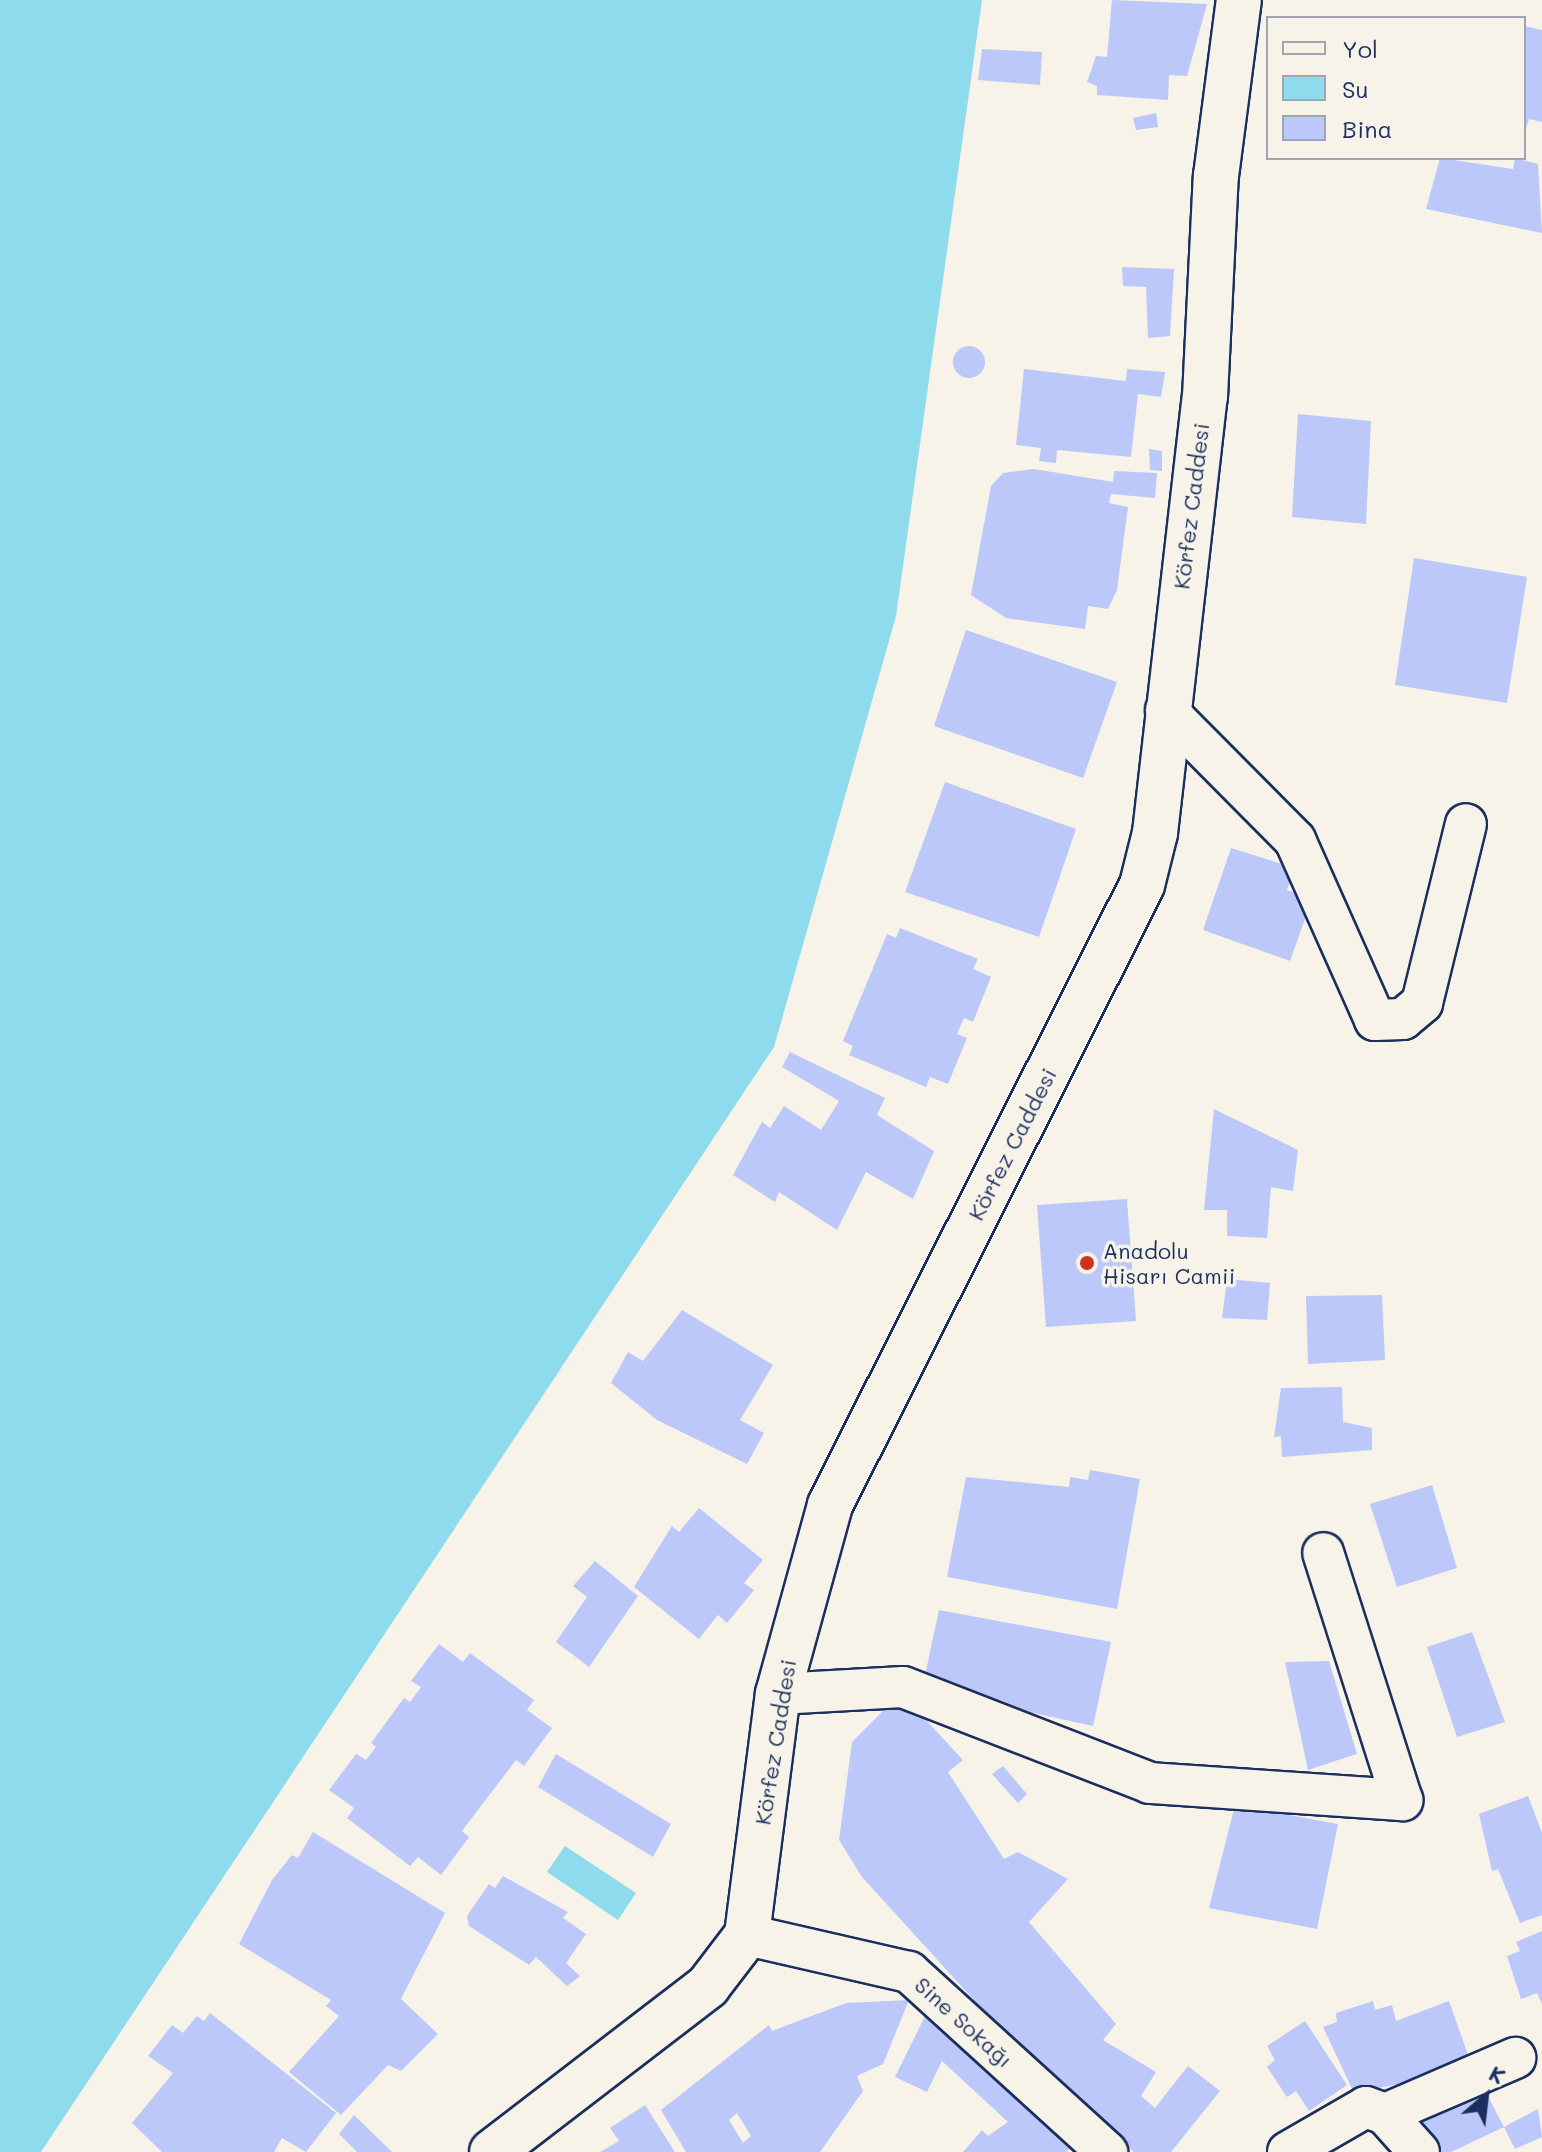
<!DOCTYPE html>
<html>
<head>
<meta charset="utf-8">
<style>
	body { margin:0 }
	#map { position:relative; width:1542px; height:2152px; overflow:hidden; background:#f7f3e8; font-family:Mali,sans-serif }
	div>[style] { position:absolute }
	.water>* { inset:0; background:#8edbed }
	.building>* { inset:0; background:#bcc8f9 }
	.round { border-radius:50% }
	.roads { filter:drop-shadow(2px 0 #1b2f5e) drop-shadow(-2px 0 #1b2f5e) drop-shadow(0 2px #1b2f5e) drop-shadow(0 -2px #1b2f5e) }
	.street>* { height:40px; margin:-20px; padding:0 20px; transform-origin:20px; border-radius:20px; background:#f7f3e8 }
	.primary>* { height:44px; margin:-22px; padding:0 22px; transform-origin:22px; border-radius:22px; background:#f7f3e8 }
	.dots>* { width:22px; height:22px; translate:-50% -50%; box-sizing:border-box; border:4px solid #f7f3e8; border-radius:50% }
	span { translate:-50% -50%; white-space:nowrap; text-align:center; line-height:1.15; -webkit-text-stroke:7px #f7f3e8; paint-order:stroke }
	.street-label { font-size:22px; color:#1b2f5e }
	.poi-label { font-size:22px; color:#1b2f5e }
	.left { translate:0 -50%; text-align:left }
	.legend { position:absolute; left:1266px; top:16px; width:260px; height:144px; box-sizing:border-box; background:#f7f3e8; border:2px solid #9fa5b1; margin:0; padding:10px 14px; list-style:none; font-size:24px; color:#1b2f5e }
	.legend li { display:flex; align-items:center; gap:16px; height:40px }
	.legend b { width:40px; border:2px solid #9fa5b1 }
	.north { position:absolute; left:1446px; top:2056px; width:80px; height:80px; -webkit-text-stroke:6px #f7f3e8; paint-order:stroke; rotate:28deg; font-size:22px; font-weight:700; line-height:32px; text-align:center; color:#1b2f5e }
	.north::after { content:''; display:block; margin:auto; width:28px; height:36px; background:#1b2f5e; clip-path:polygon(50% 0,100% 100%,50% 72%,0 100%) }
</style>
</head>
<body>
<div id="map">
	<div class="water">
		<i style="clip-path:polygon(0 0,982px 0,896px 616px,774px 1047px,41px 2152px,0 2152px)"></i>
		<i style="clip-path:polygon(565px 1846px,636px 1893px,618px 1920px,547px 1872px)"></i>
	</div>
	<div class="building">
		<i style="clip-path:polygon(1112px 0,1207px 4px,1187px 76px,1169px 75px,1168px 100px,1097px 95px,1097px 86px,1087px 82px,1096px 56px,1107px 57px)"></i>
		<i style="clip-path:polygon(1524px 26px,1542px 30px,1542px 122px,1529px 119px,1526px 128px)"></i>
		<i style="clip-path:polygon(982px 49px,1042px 52px,1040px 85px,978px 80px)"></i>
		<i style="clip-path:polygon(1156px 113px,1158px 127px,1136px 130px,1133px 118px)"></i>
		<i style="clip-path:polygon(1440px 158px,1513px 169px,1515px 158px,1538px 164px,1542px 233px,1426px 209px)"></i>
		<i style="clip-path:polygon(1122px 267px,1174px 269px,1170px 336px,1148px 338px,1146px 287px,1123px 286px)"></i>
		<i class="round" style="left:953px;top:346px;width:32px;height:32px"></i>
		<i style="clip-path:polygon(1024px 369px,1126px 381px,1127px 369px,1165px 372px,1161px 397px,1138px 394px,1131px 457px,1057px 450px,1056px 463px,1039px 461px,1041px 448px,1016px 445px)"></i>
		<i style="clip-path:polygon(1298px 414px,1371px 421px,1366px 524px,1292px 517px)"></i>
		<i style="clip-path:polygon(1149px 449px,1162px 451px,1162px 471px,1150px 470px)"></i>
		<i style="clip-path:polygon(1034px 469px,1113px 482px,1114px 471px,1157px 473px,1155px 498px,1111px 494px,1109px 503px,1128px 507px,1117px 590px,1108px 609px,1088px 606px,1085px 629px,1006px 618px,971px 595px,991px 486px,1003px 473px)"></i>
		<i style="clip-path:polygon(1414px 558px,1527px 577px,1507px 703px,1395px 685px)"></i>
		<i style="clip-path:polygon(966px 630px,1117px 682px,1083px 778px,934px 726px)"></i>
		<i style="clip-path:polygon(945px 782px,1076px 829px,1039px 937px,905px 892px)"></i>
		<i style="clip-path:polygon(1231px 848px,1295px 868px,1287px 890px,1312px 899px,1290px 961px,1203px 930px)"></i>
		<i style="clip-path:polygon(900px 928px,978px 959px,973px 969px,991px 977px,973px 1022px,964px 1018px,957px 1034px,967px 1038px,948px 1084px,930px 1077px,926px 1087px,849px 1055px,853px 1046px,843px 1041px,887px 934px,896px 938px)"></i>
		<i style="clip-path:polygon(790px 1052px,885px 1098px,877px 1115px,934px 1151px,913px 1199px,866px 1172px,837px 1230px,779px 1192px,775px 1202px,733px 1175px,762px 1122px,770px 1128px,784px 1106px,821px 1130px,839px 1101px,782px 1067px)"></i>
		<i style="clip-path:polygon(1214px 1109px,1298px 1150px,1293px 1191px,1271px 1187px,1267px 1238px,1227px 1236px,1227px 1210px,1204px 1210px)"></i>
		<i style="clip-path:polygon(1127px 1199px,1136px 1321px,1046px 1327px,1037px 1205px)"></i>
		<i style="clip-path:polygon(1227px 1279px,1270px 1283px,1267px 1320px,1222px 1318px)"></i>
		<i style="clip-path:polygon(1382px 1295px,1385px 1360px,1308px 1364px,1306px 1296px)"></i>
		<i style="clip-path:polygon(682px 1310px,773px 1365px,740px 1420px,764px 1433px,747px 1464px,657px 1420px,611px 1383px,628px 1352px,643px 1361px)"></i>
		<i style="clip-path:polygon(1342px 1387px,1343px 1422px,1372px 1428px,1372px 1450px,1282px 1457px,1281px 1436px,1274px 1437px,1281px 1388px)"></i>
		<i style="clip-path:polygon(1090px 1470px,1140px 1479px,1117px 1609px,947px 1577px,966px 1477px,1069px 1487px,1070px 1477px,1088px 1480px)"></i>
		<i style="clip-path:polygon(1432px 1485px,1457px 1568px,1397px 1587px,1370px 1504px)"></i>
		<i style="clip-path:polygon(699px 1508px,763px 1560px,744px 1583px,754px 1590px,727px 1623px,718px 1615px,699px 1639px,634px 1587px,672px 1526px,679px 1532px)"></i>
		<i style="clip-path:polygon(595px 1561px,638px 1596px,589px 1667px,556px 1642px,587px 1597px,573px 1586px)"></i>
		<i style="clip-path:polygon(939px 1610px,1111px 1642px,1093px 1726px,922px 1689px)"></i>
		<i style="clip-path:polygon(1472px 1632px,1505px 1722px,1457px 1737px,1427px 1647px)"></i>
		<i style="clip-path:polygon(439px 1644px,463px 1662px,470px 1653px,534px 1700px,527px 1710px,552px 1728px,524px 1766px,516px 1760px,462px 1831px,469px 1837px,441px 1875px,418px 1857px,410px 1866px,347px 1818px,354px 1808px,329px 1790px,356px 1754px,366px 1760px,376px 1747px,371px 1743px,404px 1698px,410px 1702px,421px 1687px,411px 1681px)"></i>
		<i style="clip-path:polygon(1329px 1661px,1357px 1754px,1308px 1770px,1285px 1662px)"></i>
		<i style="clip-path:polygon(901px 1693px,963px 1760px,948px 1772px,1004px 1859px,1018px 1852px,1068px 1879px,1029px 1922px,1116px 2024px,1103px 2040px,1156px 2072px,1141px 2096px,1155px 2108px,1188px 2066px,1220px 2091px,1171px 2152px,1134px 2152px,1003px 2032px,862px 1877px,839px 1840px,852px 1742px)"></i>
		<i style="clip-path:polygon(556px 1754px,671px 1824px,653px 1857px,538px 1787px)"></i>
		<i style="clip-path:polygon(1003px 1766px,1027px 1794px,1018px 1803px,992px 1774px)"></i>
		<i style="clip-path:polygon(1528px 1796px,1542px 1833px,1542px 1915px,1520px 1923px,1498px 1869px,1492px 1871px,1479px 1814px)"></i>
		<i style="clip-path:polygon(1235px 1805px,1338px 1824px,1317px 1929px,1209px 1908px)"></i>
		<i style="clip-path:polygon(313px 1832px,445px 1913px,401px 1999px,438px 2034px,401px 2071px,388px 2065px,341px 2115px,289px 2072px,339px 2016px,326px 2006px,331px 2000px,239px 1944px,272px 1880px,292px 1855px,298px 1858px)"></i>
		<i style="clip-path:polygon(503px 1876px,568px 1912px,563px 1918px,586px 1934px,566px 1963px,580px 1976px,567px 1986px,536px 1957px,529px 1965px,469px 1926px,467px 1916px,489px 1884px,495px 1888px)"></i>
		<i style="clip-path:polygon(1542px 1931px,1542px 2004px,1537px 1993px,1521px 1999px,1507px 1956px,1520px 1951px,1516px 1942px)"></i>
		<i style="clip-path:polygon(evenodd,909px 2000px,883px 2064px,857px 2076px,863px 2091px,820px 2152px,686px 2152px,661px 2110px,769px 2025px,772px 2031px,846px 2003px,909px 2000px,737px 2113px,751px 2136px,743px 2143px,729px 2120px,737px 2113px)"></i>
		<i style="clip-path:polygon(1373px 2001px,1375px 2010px,1392px 2005px,1396px 2021px,1449px 2001px,1473px 2069px,1354px 2093px,1323px 2027px,1337px 2022px,1336px 2013px)"></i>
		<i style="clip-path:polygon(930px 2006px,1075px 2145px,1066px 2152px,963px 2152px,982px 2130px,988px 2136px,1008px 2122px,942px 2061px,927px 2092px,895px 2077px)"></i>
		<i style="clip-path:polygon(210px 2013px,336px 2113px,306px 2152px,282px 2138px,274px 2152px,162px 2152px,132px 2123px,173px 2073px,148px 2056px,172px 2025px,183px 2033px,197px 2016px,204px 2021px)"></i>
		<i style="clip-path:polygon(1305px 2021px,1347px 2085px,1309px 2111px,1296px 2091px,1287px 2097px,1267px 2067px,1275px 2060px,1267px 2046px)"></i>
		<i style="clip-path:polygon(1482px 2085px,1504px 2127px,1451px 2152px,1429px 2152px,1405px 2110px)"></i>
		<i style="clip-path:polygon(645px 2105px,675px 2152px,600px 2152px,619px 2141px,610px 2128px)"></i>
		<i style="clip-path:polygon(1538px 2109px,1542px 2137px,1515px 2149px,1504px 2127px)"></i>
		<i style="clip-path:polygon(354px 2115px,388px 2148px,392px 2152px,357px 2152px,339px 2134px)"></i>
	</div>
	<div class="roads">
		<div class="street">
			<i style="left:1166px;top:710px;width:183px;rotate:45.2deg"></i>
			<i style="left:1295px;top:840px;width:197px;rotate:66deg"></i>
			<i style="left:1375px;top:1020px;width:28px;rotate:-2deg"></i>
			<i style="left:1403px;top:1019px;width:25px;rotate:-40deg"></i>
			<i style="left:1422px;top:1003px;width:184px;rotate:-76.2deg"></i>
			<i style="left:778px;top:1694px;width:125px;rotate:-3.2deg"></i>
			<i style="left:903px;top:1687px;width:265px;rotate:21.2deg"></i>
			<i style="left:1150px;top:1783px;width:253px;rotate:3.9deg"></i>
			<i style="left:1402px;top:1800px;width:259px;rotate:-107.7deg"></i>
			<i style="left:747px;top:1935px;width:166px;rotate:12.9deg"></i>
			<i style="left:909px;top:1972px;width:268px;rotate:42.3deg"></i>
			<i style="left:1385px;top:2114px;width:142px;rotate:-23.3deg"></i>
			<i style="left:1288px;top:2152px;width:90px;rotate:-30deg"></i>
			<i style="left:1366px;top:2107px;width:20px;rotate:20deg"></i>
			<i style="left:1385px;top:2114px;width:51px;rotate:48.2deg"></i>
		</div>
		<div class="primary">
			<i style="left:492px;top:2152px;width:272px;rotate:-37.5deg"></i>
			<i style="left:708px;top:1986px;width:64px;rotate:-52.6deg"></i>
			<i style="left:747px;top:1935px;width:243px;rotate:-82.7deg"></i>
			<i style="left:778px;top:1694px;width:196px;rotate:-74.6deg"></i>
			<i style="left:830px;top:1505px;width:694px;rotate:-63.29deg"></i>
			<i style="left:1142px;top:885px;width:54px;rotate:-76deg"></i>
			<i style="left:1155px;top:833px;width:439px;rotate:-83.5deg"></i>
			<i style="left:1205px;top:397px;width:221px;rotate:-87.2deg"></i>
			<i style="left:1216px;top:176px;width:177px;rotate:-82.6deg"></i>
		</div>
	</div>
	<div class="dots">
		<i style="left:1087px;top:1263px;background:#c8321e"></i>
	</div>
	<div class="street-label">
		<span style="left:1191px;top:506px;rotate:-83deg">Körfez Caddesi</span>
		<span style="left:1012px;top:1144px;rotate:-63deg">Körfez Caddesi</span>
		<span style="left:775px;top:1742px;rotate:-81deg">Körfez Caddesi</span>
		<span style="left:964px;top:2022px;rotate:42deg">Sine Sokağı</span>
	</div>
	<div class="poi-label">
		<span class="left" style="left:1103px;top:1263px">Anadolu<br>Hisarı Camii</span>
	</div>
	<ul class="legend">
	<li><b style="height:10px;background:#f7f3e8"></b>Yol</li>
	<li><b style="height:22px;background:#8edbed"></b>Su</li>
	<li><b style="height:22px;background:#bcc8f9"></b>Bina</li>
	</ul>
	<div class="north">K</div>
</div>
</body>
</html>
